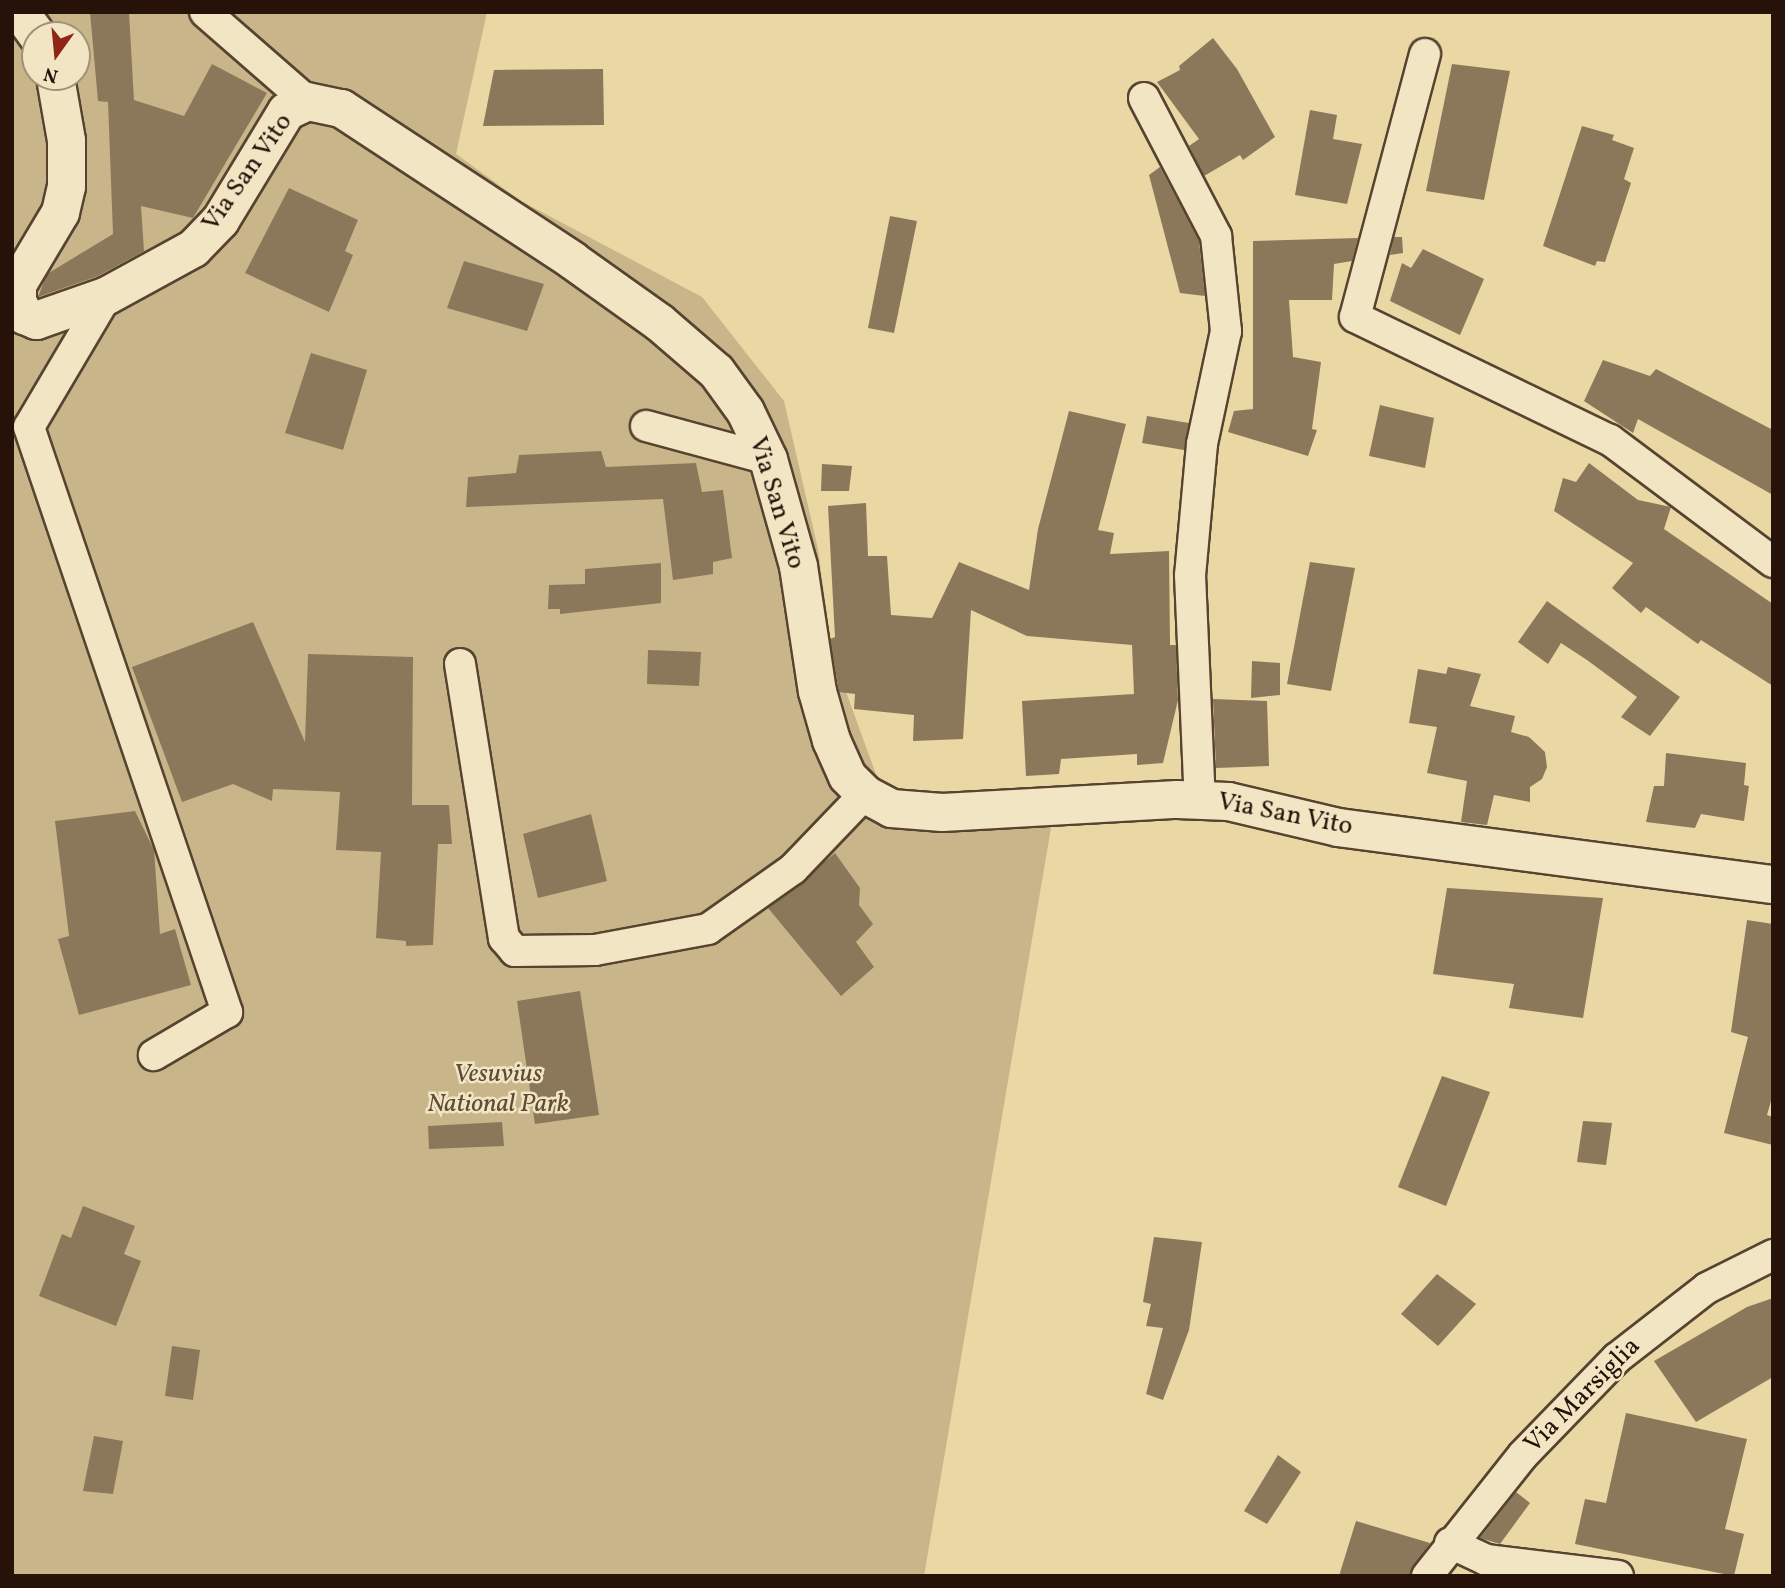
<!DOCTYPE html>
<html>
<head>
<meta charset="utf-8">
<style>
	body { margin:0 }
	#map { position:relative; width:1785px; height:1588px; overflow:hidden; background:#e9d7a4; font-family:Vollkorn,serif }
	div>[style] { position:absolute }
	.green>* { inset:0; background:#c8b68a }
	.building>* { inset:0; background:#8b785a }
	.roads { filter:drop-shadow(2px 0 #574330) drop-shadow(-2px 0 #574330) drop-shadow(0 2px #574330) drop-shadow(0 -2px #574330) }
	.minor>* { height:30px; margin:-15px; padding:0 15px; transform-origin:15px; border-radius:15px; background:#f1e5c4 }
	.tertiary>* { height:37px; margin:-18.5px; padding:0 18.5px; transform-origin:18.5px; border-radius:18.5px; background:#f1e5c4 }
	span { translate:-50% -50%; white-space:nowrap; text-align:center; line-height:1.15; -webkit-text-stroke:5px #f1e5c4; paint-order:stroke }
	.street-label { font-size:26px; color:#261209 }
	.park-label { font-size:26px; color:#5f4b36; font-style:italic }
	.frame { position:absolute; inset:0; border:14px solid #261209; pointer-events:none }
	.north { position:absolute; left:21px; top:21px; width:70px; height:70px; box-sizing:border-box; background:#f1e5c4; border:2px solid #a09179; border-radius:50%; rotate:195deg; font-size:19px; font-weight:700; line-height:28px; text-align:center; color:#261209 }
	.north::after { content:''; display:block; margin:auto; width:24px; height:32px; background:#8f2418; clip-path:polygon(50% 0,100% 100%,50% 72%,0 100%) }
</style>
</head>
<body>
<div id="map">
	<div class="green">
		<i style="clip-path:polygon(evenodd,12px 12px,487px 12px,456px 154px,521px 201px,702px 297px,784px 401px,818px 549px,832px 653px,882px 791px,1075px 793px,1053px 816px,924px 1576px,12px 1576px,12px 12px,35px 35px,77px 35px,77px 77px,35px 77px,35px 35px)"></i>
	</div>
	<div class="building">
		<i style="clip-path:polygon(90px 12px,129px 12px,134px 100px,184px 116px,212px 64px,267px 93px,193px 218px,141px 206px,144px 251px,98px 276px,38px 297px,47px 274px,113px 234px,108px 102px,98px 101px)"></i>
		<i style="clip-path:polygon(1213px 38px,1237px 69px,1275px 137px,1243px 160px,1240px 155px,1204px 176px,1189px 146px,1199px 139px,1157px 82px,1180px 70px,1179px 66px)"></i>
		<i style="clip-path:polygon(1452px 64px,1510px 71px,1484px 200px,1426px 191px)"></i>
		<i style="clip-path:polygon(603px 69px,604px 125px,483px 126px,494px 70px)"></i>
		<i style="clip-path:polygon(1310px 110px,1337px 115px,1333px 139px,1362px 144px,1347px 204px,1295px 195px)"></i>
		<i style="clip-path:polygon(1582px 126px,1614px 135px,1612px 140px,1634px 148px,1624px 179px,1631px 183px,1605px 262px,1597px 261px,1595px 266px,1543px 246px)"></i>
		<i style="clip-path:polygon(1160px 167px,1199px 241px,1205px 296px,1180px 293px,1149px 175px)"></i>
		<i style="clip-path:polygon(289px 188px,358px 220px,345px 251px,353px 255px,329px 312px,245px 273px)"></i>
		<i style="clip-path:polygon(890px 216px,917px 221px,894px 333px,868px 328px)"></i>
		<i style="clip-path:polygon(1394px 237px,1402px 237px,1403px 253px,1390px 255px)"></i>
		<i style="clip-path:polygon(1358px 238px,1352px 261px,1334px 264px,1332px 300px,1289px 300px,1293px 357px,1321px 362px,1312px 429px,1317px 430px,1308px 456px,1228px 432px,1234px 411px,1253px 409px,1253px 241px)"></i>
		<i style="clip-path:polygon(1423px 249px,1484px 279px,1460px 335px,1390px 301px,1402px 263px,1411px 268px)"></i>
		<i style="clip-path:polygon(464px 261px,544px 284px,527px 331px,447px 308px)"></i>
		<i style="clip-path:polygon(311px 353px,367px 370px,343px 450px,285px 433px)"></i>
		<i style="clip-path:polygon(1603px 360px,1650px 376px,1656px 369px,1773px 430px,1773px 495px,1638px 419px,1633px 433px,1584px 401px)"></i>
		<i style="clip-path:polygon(1380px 405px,1434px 418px,1425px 468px,1369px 456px)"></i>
		<i style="clip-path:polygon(1069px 411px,1126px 424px,1098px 530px,1114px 533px,1110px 554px,1169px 551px,1170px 645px,1176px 645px,1178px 700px,1163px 763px,1137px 765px,1137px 754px,1061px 759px,1059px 774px,1026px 776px,1022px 701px,1134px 694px,1132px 645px,1027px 636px,971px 610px,963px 739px,913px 741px,914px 715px,854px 709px,855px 694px,839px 692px,830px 639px,835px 637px,828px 506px,866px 503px,868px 556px,887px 556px,891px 615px,932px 618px,959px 562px,1029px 590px,1038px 529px)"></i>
		<i style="clip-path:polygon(1147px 416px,1189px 423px,1184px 450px,1142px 443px)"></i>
		<i style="clip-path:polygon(601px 451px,606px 467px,696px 463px,702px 492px,723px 490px,732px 558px,713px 562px,713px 574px,673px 580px,663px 499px,466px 507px,468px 477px,516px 473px,519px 455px)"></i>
		<i style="clip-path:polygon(1589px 463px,1638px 500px,1671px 507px,1664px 529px,1773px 604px,1773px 686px,1701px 640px,1698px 644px,1646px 607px,1641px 613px,1612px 588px,1633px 563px,1554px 511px,1563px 478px,1576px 482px)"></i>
		<i style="clip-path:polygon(822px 464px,852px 466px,849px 491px,821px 491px)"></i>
		<i style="clip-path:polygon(1310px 562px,1355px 568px,1331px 691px,1287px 684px)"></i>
		<i style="clip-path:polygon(661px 563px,661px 603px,560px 614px,560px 609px,548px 609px,549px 585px,585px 584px,585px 569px)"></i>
		<i style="clip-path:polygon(1547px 601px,1680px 697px,1650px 736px,1621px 717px,1637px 697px,1587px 660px,1561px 643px,1548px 664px,1518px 642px)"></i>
		<i style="clip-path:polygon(253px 622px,305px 742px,308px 654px,413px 657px,412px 805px,449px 805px,452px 844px,438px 844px,433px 945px,406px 946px,406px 941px,376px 938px,381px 852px,336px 850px,340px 792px,273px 789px,272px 801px,233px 784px,182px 802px,132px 667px)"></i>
		<i style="clip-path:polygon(648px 650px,701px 652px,699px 686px,647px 684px)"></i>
		<i style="clip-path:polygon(1252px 661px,1280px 663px,1280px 695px,1251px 698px)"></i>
		<i style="clip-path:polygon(1448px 667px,1481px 674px,1470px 706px,1515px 716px,1511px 732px,1529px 737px,1545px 752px,1547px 767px,1542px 779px,1530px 787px,1530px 802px,1494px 795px,1487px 825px,1461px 822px,1467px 781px,1427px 773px,1437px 727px,1409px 723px,1418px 669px,1446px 674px)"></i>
		<i style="clip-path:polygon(1213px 699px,1267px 701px,1269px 766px,1216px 768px)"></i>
		<i style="clip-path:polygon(1666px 753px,1746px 763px,1744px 785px,1749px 786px,1744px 821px,1701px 814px,1695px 828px,1646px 822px,1654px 786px,1664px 786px)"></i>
		<i style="clip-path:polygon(135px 811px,154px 850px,160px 934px,175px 929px,191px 985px,79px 1015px,58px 939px,69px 936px,55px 821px)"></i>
		<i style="clip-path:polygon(591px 814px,607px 881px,538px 898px,523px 834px)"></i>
		<i style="clip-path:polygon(835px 853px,860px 888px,859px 905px,873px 924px,856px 942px,874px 967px,841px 996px,768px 908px)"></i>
		<i style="clip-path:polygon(1447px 888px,1603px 898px,1583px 1018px,1509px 1008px,1514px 984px,1433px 974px)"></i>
		<i style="clip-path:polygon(1747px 920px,1773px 924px,1773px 1094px,1767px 1115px,1773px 1117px,1773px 1145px,1724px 1133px,1748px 1037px,1731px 1032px)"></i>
		<i style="clip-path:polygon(580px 991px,599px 1115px,535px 1124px,517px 1001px)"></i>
		<i style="clip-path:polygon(1442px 1076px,1490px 1092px,1446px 1206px,1398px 1187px)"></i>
		<i style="clip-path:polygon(1583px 1121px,1612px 1123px,1606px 1165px,1577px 1162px)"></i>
		<i style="clip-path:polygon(502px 1122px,504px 1146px,429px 1149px,428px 1126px)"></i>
		<i style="clip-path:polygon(83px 1206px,135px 1226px,124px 1254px,141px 1261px,116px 1326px,39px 1296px,62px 1234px,71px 1238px)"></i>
		<i style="clip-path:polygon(1154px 1237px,1202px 1242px,1189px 1330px,1163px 1400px,1146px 1394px,1163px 1328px,1146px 1326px,1151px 1304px,1143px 1302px)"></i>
		<i style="clip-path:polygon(1437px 1274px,1476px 1304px,1438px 1346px,1401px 1314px)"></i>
		<i style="clip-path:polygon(1773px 1298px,1773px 1377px,1696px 1422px,1654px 1361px,1747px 1307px)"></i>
		<i style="clip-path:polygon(172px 1346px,200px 1350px,193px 1400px,165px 1396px)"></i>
		<i style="clip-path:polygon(1626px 1413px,1747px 1439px,1725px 1529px,1744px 1534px,1734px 1576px,1575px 1544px,1585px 1499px,1606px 1503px)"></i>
		<i style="clip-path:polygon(94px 1436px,123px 1441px,113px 1494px,83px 1491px)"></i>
		<i style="clip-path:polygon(1278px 1455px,1301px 1472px,1267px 1524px,1244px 1511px)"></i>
		<i style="clip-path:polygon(1516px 1492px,1530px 1503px,1500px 1544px,1480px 1538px)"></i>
		<i style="clip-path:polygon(1356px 1521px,1430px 1543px,1410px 1576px,1339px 1576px)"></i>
	</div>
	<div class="roads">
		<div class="minor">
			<i style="left:205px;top:12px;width:135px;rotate:41.1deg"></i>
			<i style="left:1425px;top:54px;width:272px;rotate:104.9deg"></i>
			<i style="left:1355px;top:317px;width:283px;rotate:25.8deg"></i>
			<i style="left:1610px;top:440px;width:204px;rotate:36.8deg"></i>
			<i style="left:1144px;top:98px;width:156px;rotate:62.4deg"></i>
			<i style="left:1216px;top:236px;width:96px;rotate:84deg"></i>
			<i style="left:1226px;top:331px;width:116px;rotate:102deg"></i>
			<i style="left:1202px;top:444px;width:132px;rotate:95.2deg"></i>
			<i style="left:1190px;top:575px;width:225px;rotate:87.5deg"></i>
			<i style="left:107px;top:295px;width:153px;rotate:120.6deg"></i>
			<i style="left:29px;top:427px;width:618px;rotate:71.3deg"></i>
			<i style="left:227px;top:1012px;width:85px;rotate:149.5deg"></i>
			<i style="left:646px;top:426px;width:126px;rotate:15.1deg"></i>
			<i style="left:460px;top:664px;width:278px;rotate:80.9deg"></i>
			<i style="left:504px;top:938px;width:17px;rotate:50deg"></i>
			<i style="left:515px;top:951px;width:80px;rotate:-0.7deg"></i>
			<i style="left:595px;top:950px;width:115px;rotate:-10.5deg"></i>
			<i style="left:708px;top:929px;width:104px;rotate:-35.2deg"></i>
			<i style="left:793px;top:869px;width:104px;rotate:-46.2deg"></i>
			<i style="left:1450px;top:1543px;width:40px;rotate:25deg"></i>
			<i style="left:1486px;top:1560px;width:133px;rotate:6.9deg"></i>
			<i style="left:1427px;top:1576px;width:154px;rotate:-51.6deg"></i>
			<i style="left:1523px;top:1455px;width:135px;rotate:-45.9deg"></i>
			<i style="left:1617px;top:1358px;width:114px;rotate:-37.9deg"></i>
			<i style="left:1707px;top:1288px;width:74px;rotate:-26.6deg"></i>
		</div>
		<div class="tertiary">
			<i style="left:20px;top:12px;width:29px;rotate:54deg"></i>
			<i style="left:55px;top:77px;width:64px;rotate:80.1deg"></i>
			<i style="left:66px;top:140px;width:46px;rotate:90deg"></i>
			<i style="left:66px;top:186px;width:27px;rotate:103deg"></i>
			<i style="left:60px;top:212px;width:84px;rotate:120.8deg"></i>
			<i style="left:17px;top:284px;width:17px;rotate:90deg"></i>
			<i style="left:17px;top:301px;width:16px;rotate:63deg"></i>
			<i style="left:24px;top:315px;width:13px;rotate:23deg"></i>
			<i style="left:36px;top:320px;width:75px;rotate:-19.4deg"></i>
			<i style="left:107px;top:295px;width:98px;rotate:-28.7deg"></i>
			<i style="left:193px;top:248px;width:39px;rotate:-46deg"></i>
			<i style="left:220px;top:220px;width:127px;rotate:-58.8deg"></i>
			<i style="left:286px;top:111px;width:23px;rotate:-25deg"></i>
			<i style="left:307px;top:101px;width:35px;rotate:12deg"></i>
			<i style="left:341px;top:108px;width:277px;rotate:33.3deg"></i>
			<i style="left:572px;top:260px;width:107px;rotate:35.5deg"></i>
			<i style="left:659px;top:322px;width:75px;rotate:40.7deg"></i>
			<i style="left:716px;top:371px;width:49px;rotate:54.1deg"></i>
			<i style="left:745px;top:411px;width:53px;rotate:64.4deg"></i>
			<i style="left:768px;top:459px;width:111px;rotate:74.3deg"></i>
			<i style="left:798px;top:566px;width:126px;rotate:81.4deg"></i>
			<i style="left:817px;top:691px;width:51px;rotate:74.1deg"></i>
			<i style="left:831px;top:740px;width:39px;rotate:66deg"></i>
			<i style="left:847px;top:776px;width:25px;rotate:45deg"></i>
			<i style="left:865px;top:794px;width:30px;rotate:28deg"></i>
			<i style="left:891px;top:808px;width:51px;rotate:4.5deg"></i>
			<i style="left:942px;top:812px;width:235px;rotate:-3.2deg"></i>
			<i style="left:1177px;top:799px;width:51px;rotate:2.2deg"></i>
			<i style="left:1228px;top:801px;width:113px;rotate:13.3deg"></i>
			<i style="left:1338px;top:827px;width:439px;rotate:7.5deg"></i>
		</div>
	</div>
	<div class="street-label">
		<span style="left:248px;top:173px;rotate:-55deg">Via San Vito</span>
		<span style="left:776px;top:503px;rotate:73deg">Via San Vito</span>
		<span style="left:1285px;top:815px;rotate:11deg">Via San Vito</span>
		<span style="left:1583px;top:1396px;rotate:-45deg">Via Marsiglia</span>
	</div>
	<div class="park-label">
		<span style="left:498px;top:1090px">Vesuvius<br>National Park</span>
	</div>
	<div class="frame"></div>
	<div class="north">N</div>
</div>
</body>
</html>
